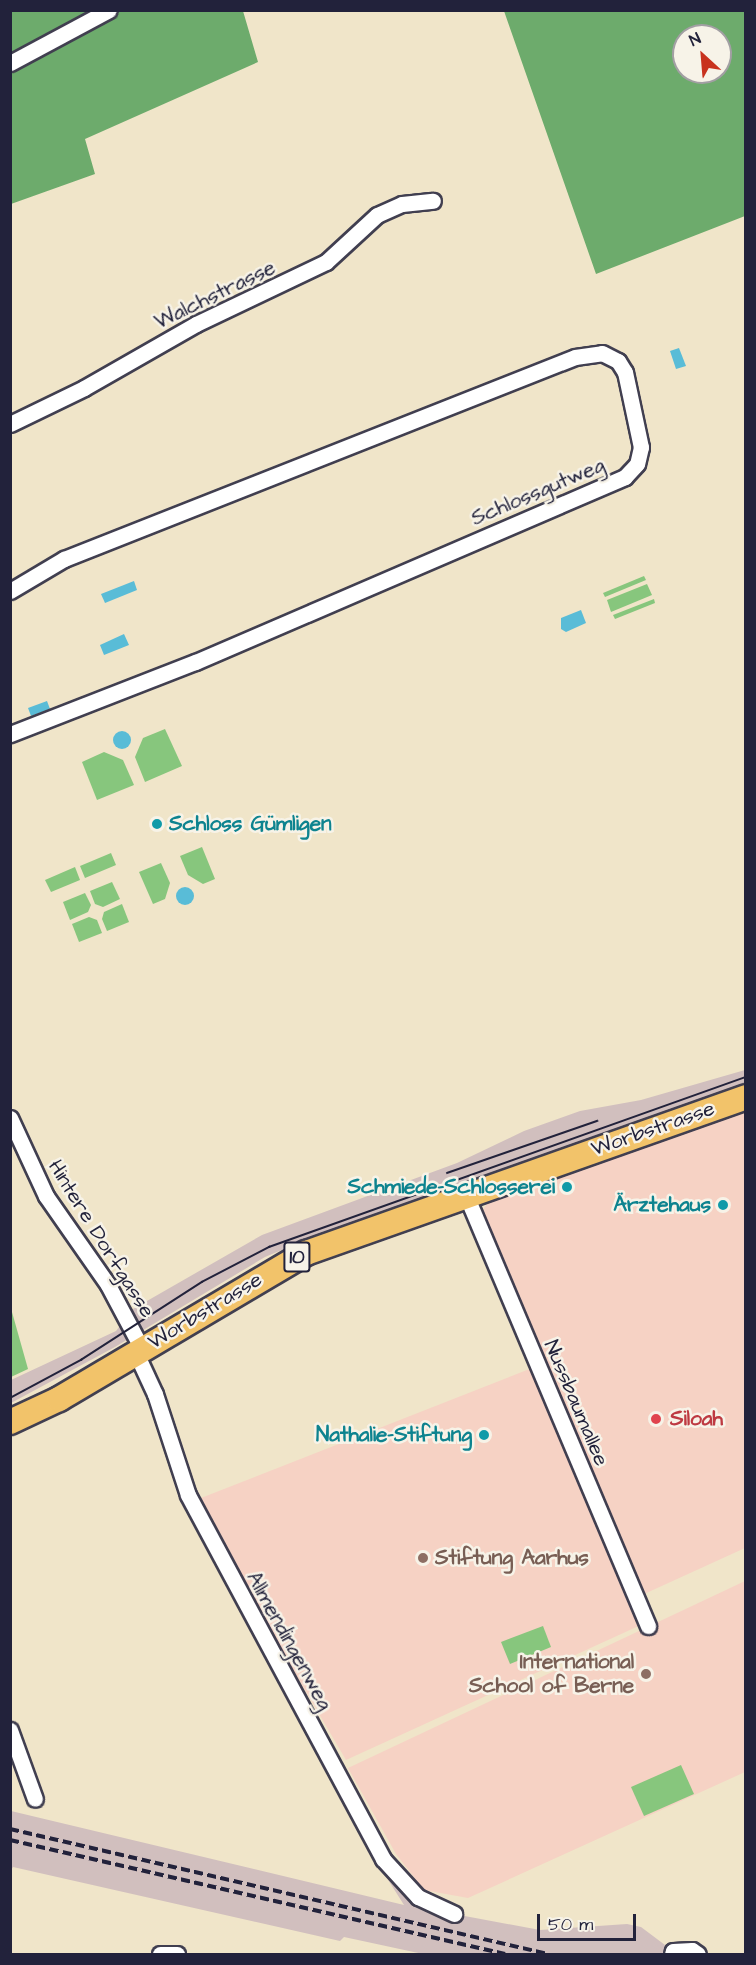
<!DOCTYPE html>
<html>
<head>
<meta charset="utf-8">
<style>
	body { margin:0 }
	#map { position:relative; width:756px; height:1965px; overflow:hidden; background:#f0e5c9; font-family:"Architects Daughter",sans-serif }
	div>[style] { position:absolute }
	.built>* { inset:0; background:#f6d2c4 }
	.industrial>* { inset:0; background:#d1bfbe }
	.green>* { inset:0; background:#87c67d }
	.forest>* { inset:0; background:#6dab6c }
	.water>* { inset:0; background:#59bcd7 }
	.round { border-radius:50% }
	.roads { filter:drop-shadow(2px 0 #413f50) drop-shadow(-2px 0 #413f50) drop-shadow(0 2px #413f50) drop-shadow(0 -2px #413f50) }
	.minor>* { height:15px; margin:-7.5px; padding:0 7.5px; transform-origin:7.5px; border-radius:7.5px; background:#fff }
	.primary>* { height:24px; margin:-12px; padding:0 12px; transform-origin:12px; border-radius:12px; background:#f2c36a }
	.tram>* { height:1.5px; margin:-0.75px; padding:0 0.75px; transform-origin:0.75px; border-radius:0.75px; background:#22223b }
	.rail>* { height:4px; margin-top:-2px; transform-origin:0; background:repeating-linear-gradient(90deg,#22223b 0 9px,transparent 0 13.5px) }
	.dots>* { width:16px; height:16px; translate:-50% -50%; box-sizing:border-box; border:3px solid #f7f3e8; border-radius:50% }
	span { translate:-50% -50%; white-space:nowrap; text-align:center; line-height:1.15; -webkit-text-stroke:5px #f7f3e8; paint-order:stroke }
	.shield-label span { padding:2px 4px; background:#f7f3e8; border:2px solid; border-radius:4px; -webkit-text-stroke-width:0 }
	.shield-label { font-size:20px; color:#22223b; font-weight:700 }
	.street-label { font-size:21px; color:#22223b }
	.culture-label { font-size:21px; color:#0d838f; font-weight:700 }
	.left { translate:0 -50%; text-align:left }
	.right { translate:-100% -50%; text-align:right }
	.health-label { font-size:21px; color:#be3a42; font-weight:700 }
	.education-label { font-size:21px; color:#785e54; font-weight:700 }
	.frame { position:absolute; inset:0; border:12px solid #22223b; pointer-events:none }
	.north { position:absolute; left:672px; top:24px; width:60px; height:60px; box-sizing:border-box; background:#f7f3e8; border:2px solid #a29fa3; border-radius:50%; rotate:334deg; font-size:16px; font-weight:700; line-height:24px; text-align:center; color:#22223b }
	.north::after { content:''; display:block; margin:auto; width:21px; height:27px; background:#c8321e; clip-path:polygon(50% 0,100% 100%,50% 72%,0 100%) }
	.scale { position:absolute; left:537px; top:1914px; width:99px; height:27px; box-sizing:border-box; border:3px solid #22223b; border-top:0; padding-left:8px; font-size:18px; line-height:21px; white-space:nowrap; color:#22223b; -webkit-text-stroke:4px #f7f3e8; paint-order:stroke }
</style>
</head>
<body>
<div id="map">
	<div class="built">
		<i style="clip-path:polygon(745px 1111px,745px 1548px,642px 1595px,479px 1215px,489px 1201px)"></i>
		<i style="clip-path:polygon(532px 1368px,643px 1624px,346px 1760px,263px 1618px,201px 1498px)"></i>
		<i style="clip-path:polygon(745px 1581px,745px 1772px,468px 1898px,424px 1890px,396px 1854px,348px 1768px)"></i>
	</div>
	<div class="industrial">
		<i style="clip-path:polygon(745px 1070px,745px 1085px,303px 1241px,265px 1257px,115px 1347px,11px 1403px,11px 1380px,116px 1331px,133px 1309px,262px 1235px,457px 1163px,524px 1131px,580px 1111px,641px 1100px)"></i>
		<i style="clip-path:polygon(11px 1811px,404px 1905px,380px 1867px,383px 1859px,393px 1873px,454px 1914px,540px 1930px,627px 1924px,641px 1927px,673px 1951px,698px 1954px,423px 1954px,344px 1937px,340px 1941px,13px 1867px,11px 1870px)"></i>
	</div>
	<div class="green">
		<i style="clip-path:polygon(644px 576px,646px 580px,605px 597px,603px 593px)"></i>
		<i style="clip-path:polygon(647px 584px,652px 595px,611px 612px,607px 600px)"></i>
		<i style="clip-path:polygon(654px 599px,655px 603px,615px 619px,613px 615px)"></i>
		<i style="clip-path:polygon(165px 729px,182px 766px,145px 782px,135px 757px,143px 738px)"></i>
		<i style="clip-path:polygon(104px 752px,123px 760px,134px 785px,97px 800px,82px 762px)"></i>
		<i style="clip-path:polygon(202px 847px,215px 879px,203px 884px,188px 875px,180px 856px)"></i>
		<i style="clip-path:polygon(111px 853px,116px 865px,85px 878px,80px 866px)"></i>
		<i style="clip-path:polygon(161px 863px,170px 883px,165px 899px,153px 904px,139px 872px)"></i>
		<i style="clip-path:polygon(75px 867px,80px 880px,51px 892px,45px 880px)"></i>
		<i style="clip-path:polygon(112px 882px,120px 899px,103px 907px,95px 904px,90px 891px)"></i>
		<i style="clip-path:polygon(85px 893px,91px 905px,88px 912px,70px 920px,63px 902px)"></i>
		<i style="clip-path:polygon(122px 904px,129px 922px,107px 931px,102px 919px,104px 912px)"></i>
		<i style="clip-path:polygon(89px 917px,97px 920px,102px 933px,79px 942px,72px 924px)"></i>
		<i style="clip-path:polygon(10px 1305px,28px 1369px,11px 1377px,10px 1377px)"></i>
		<i style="clip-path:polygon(543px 1626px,551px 1647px,510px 1664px,501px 1642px)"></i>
		<i style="clip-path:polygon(681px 1765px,694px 1794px,644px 1816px,631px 1787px)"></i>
	</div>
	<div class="forest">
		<i style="clip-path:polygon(11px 11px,243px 11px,258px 62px,85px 139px,95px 174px,11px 204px)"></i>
		<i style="clip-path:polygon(evenodd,504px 11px,745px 11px,745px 216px,596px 274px,504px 11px,684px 36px,720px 36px,720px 72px,684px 72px,684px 36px)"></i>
	</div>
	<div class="water">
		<i style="clip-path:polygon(679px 348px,686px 366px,676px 369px,670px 351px)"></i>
		<i style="clip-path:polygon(134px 581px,137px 590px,105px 603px,101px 594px)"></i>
		<i style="clip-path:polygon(581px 610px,586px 623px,566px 632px,561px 629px,561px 618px)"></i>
		<i style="clip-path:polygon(124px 634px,129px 645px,104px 655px,100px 645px)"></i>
		<i style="clip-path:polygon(47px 701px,50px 709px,31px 716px,28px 708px)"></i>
		<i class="round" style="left:113px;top:731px;width:18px;height:18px"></i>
		<i class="round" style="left:176px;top:887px;width:18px;height:18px"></i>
	</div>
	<div class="roads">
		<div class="minor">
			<i style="left:10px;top:63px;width:112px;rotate:-28.2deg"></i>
			<i style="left:10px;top:424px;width:82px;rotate:-25.9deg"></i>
			<i style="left:84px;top:388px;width:129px;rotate:-29.7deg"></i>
			<i style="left:196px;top:324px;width:144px;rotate:-25.5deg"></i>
			<i style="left:326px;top:262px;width:69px;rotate:-42.7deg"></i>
			<i style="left:377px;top:215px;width:27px;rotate:-24deg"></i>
			<i style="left:402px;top:204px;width:31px;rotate:-6deg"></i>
			<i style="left:10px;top:591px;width:63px;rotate:-30.7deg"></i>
			<i style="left:64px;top:559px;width:549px;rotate:-21.57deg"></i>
			<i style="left:575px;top:357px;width:27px;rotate:-8deg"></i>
			<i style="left:602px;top:353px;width:18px;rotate:27deg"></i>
			<i style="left:618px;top:361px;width:13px;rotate:58deg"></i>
			<i style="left:625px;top:372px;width:77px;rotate:78deg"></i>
			<i style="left:641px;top:447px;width:17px;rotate:103deg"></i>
			<i style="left:637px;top:464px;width:18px;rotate:133deg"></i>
			<i style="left:625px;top:477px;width:468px;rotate:156.7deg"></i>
			<i style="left:195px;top:662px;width:199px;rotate:158.7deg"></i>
			<i style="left:10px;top:1118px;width:86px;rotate:65.2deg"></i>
			<i style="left:46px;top:1196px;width:108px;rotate:55.1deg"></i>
			<i style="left:108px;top:1285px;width:72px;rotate:62deg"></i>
			<i style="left:466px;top:1195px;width:468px;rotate:67.1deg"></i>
			<i style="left:136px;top:1353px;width:45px;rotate:65.1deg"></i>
			<i style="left:155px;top:1394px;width:106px;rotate:71.9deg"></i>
			<i style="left:188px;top:1495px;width:413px;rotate:61.8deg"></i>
			<i style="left:383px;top:1859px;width:52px;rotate:47.4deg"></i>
			<i style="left:418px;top:1897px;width:40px;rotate:25deg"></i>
			<i style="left:10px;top:1730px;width:73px;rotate:70.1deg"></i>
			<i style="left:160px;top:1954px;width:17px"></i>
			<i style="left:672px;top:1954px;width:3px;rotate:-72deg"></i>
			<i style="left:673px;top:1951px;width:19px;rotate:-3deg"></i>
			<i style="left:692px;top:1950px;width:7px;rotate:34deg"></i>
		</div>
		<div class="primary">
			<i style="left:10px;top:1422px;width:54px;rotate:-25.1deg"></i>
			<i style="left:59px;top:1399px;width:287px;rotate:-30.6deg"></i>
			<i style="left:306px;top:1253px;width:467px;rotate:-19.5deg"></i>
		</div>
	</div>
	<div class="tram">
		<i style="left:447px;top:1173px;width:159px;rotate:-19.1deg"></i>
		<i style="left:10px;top:1398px;width:81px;rotate:-28.2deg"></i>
		<i style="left:81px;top:1360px;width:144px;rotate:-32.8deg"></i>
		<i style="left:202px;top:1282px;width:76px;rotate:-27.6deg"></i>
		<i style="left:269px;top:1247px;width:506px;rotate:-19.62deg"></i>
	</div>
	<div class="rail">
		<i style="left:10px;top:1829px;width:552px;rotate:13.08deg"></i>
		<i style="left:10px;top:1840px;width:508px;rotate:12.97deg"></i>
	</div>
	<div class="dots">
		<i style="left:157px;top:824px;background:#0f9aa8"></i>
		<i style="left:567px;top:1187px;background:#0f9aa8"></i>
		<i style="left:723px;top:1205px;background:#0f9aa8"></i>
		<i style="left:656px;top:1419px;background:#e0444e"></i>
		<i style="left:484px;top:1435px;background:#0f9aa8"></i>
		<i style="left:423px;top:1558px;background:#8d6e63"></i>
		<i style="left:646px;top:1674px;background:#8d6e63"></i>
	</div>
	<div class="shield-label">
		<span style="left:297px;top:1257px">10</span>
	</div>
	<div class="street-label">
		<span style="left:215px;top:295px;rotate:-26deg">Walchstrasse</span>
		<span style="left:538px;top:492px;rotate:-23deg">Schlossgutweg</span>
		<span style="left:653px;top:1129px;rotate:-19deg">Worbstrasse</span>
		<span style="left:101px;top:1239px;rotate:58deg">Hintere Dorfgasse</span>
		<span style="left:205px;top:1311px;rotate:-31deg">Worbstrasse</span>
		<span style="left:576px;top:1403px;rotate:67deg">Nussbaumallee</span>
		<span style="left:289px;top:1641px;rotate:61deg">Allmendingenweg</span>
	</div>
	<div class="culture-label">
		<span class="left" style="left:169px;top:824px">Schloss Gümligen</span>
		<span class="right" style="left:555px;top:1187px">Schmiede-Schlosserei</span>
		<span class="right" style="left:711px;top:1205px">Ärztehaus</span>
		<span class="right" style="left:472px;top:1435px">Nathalie-Stiftung</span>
	</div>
	<div class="health-label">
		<span class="left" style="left:670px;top:1419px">Siloah</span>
	</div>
	<div class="education-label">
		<span class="left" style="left:435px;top:1558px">Stiftung Aarhus</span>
		<span class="right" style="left:634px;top:1674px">International<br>School of Berne</span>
	</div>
	<div class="frame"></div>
	<div class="north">N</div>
	<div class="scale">50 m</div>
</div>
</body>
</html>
